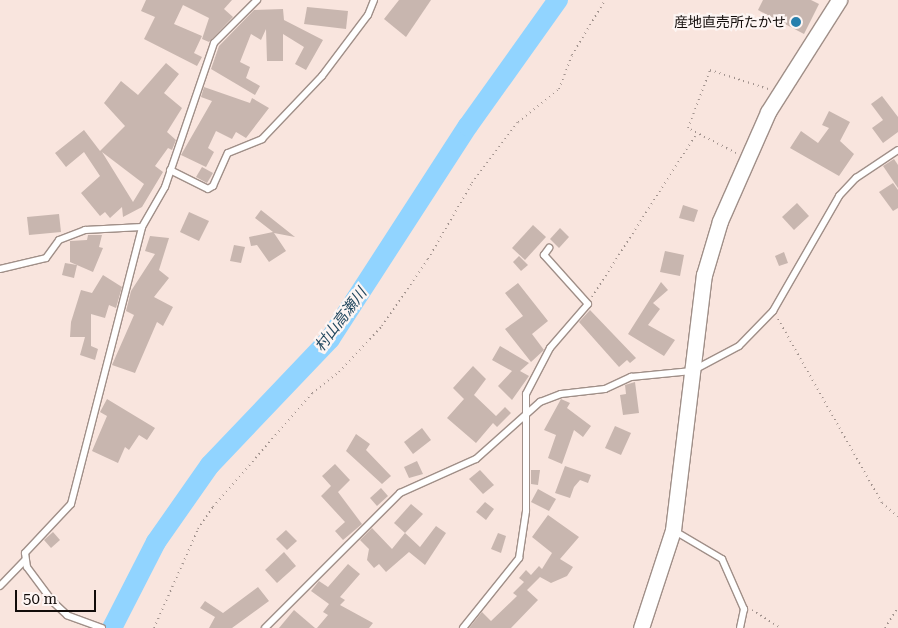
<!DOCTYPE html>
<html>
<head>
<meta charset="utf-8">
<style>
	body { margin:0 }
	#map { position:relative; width:898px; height:628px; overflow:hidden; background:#f9e5de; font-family:"Roboto Serif","Noto Sans JP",serif }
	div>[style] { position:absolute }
	.river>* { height:20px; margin:-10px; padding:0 10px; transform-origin:10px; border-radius:10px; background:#91d4ff }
	.building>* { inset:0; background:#c8b6af }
	.path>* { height:2px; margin-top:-1px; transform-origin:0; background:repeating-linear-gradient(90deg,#a2938e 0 1px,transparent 0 5px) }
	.roads { filter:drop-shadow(1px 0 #a08f88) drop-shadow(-1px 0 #a08f88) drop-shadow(0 1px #a08f88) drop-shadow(0 -1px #a08f88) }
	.service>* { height:6px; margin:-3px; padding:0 3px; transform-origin:3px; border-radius:3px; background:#fff }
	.tertiary>* { height:15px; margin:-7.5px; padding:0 7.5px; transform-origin:7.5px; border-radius:7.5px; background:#fff }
	.dots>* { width:14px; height:14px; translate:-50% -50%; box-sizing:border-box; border:2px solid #fdf5f3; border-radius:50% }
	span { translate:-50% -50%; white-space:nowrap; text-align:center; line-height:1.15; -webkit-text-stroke:4.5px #fdf5f3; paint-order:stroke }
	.poi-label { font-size:14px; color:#120c0a }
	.right { translate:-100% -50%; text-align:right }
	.water-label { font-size:15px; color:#23485f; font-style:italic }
	.scale { position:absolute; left:15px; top:590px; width:81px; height:22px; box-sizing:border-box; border:2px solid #120c0a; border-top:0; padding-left:6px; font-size:15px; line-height:18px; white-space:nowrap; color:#120c0a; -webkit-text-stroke:4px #fdf5f3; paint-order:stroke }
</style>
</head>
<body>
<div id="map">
	<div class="river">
		<i style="left:112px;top:628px;width:97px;rotate:-62.9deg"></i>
		<i style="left:156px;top:542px;width:94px;rotate:-55deg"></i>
		<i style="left:210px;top:465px;width:174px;rotate:-46.4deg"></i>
		<i style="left:330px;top:339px;width:254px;rotate:-57.1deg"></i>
		<i style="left:468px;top:126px;width:155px;rotate:-54.5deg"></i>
	</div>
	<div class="building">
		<i style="clip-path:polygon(146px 0,232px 0,224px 9px,233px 17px,209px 42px,202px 39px,209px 18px,183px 5px,174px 24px,202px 36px,194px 53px,202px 57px,197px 66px,144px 39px,155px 17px,141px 11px)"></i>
		<i style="clip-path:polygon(399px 0,431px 0,406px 37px,384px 19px)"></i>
		<i style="clip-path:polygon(763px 0,811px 0,819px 4px,804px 34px,758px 10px)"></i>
		<i style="clip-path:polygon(307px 7px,348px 11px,346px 29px,304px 24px)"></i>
		<i style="clip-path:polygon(283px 9px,284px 20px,323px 40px,306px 70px,295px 64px,304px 47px,283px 34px,283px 61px,267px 61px,266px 29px,261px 40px,251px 34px,240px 62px,250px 67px,246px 78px,260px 86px,255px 95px,211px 69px,219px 46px,254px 10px)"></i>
		<i style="clip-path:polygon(evenodd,166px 63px,179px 74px,164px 93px,182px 108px,167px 132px,176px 140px,172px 150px,168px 148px,155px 166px,163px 172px,142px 207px,123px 217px,122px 207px,110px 218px,105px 212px,100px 216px,81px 193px,100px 176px,84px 152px,66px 167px,55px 153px,84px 130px,100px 151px,125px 126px,104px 103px,121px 81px,138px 95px,166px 63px,102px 152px,144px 184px,133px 202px,102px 152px)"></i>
		<i style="clip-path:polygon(204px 87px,250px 103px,252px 98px,269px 108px,246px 138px,236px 132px,232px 139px,216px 131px,208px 148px,214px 152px,206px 167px,181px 155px,212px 101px,201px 97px)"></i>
		<i style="clip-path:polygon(882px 96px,898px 117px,898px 132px,883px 143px,872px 128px,883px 120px,871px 104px)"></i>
		<i style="clip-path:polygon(829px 111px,850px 122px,840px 141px,854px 154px,839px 176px,790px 148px,801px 131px,818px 143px,829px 128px,822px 125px)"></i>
		<i style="clip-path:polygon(894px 159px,898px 165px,898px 188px,883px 166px)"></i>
		<i style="clip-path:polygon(202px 167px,213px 173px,207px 183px,196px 177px)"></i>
		<i style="clip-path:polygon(893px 183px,898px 190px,898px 208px,893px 211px,879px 192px)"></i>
		<i style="clip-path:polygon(797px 203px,809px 216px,794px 230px,782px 217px)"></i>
		<i style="clip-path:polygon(683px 205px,698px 210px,694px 222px,679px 218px)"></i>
		<i style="clip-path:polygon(261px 210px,295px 237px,274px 233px,286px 251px,269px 262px,257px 245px,251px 246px,249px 237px,273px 232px,255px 218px)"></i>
		<i style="clip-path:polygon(189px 212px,209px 221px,199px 241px,180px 232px)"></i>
		<i style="clip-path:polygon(59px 214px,61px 232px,29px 235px,27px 217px)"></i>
		<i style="clip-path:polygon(533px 225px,546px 237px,525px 260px,512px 248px)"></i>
		<i style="clip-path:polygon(560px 228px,569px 237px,559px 248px,550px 239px)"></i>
		<i style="clip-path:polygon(88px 235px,102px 235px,99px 247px,103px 248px,93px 272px,70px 262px,70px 241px,87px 240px)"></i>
		<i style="clip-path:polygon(150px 236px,169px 238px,159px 270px,169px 278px,154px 297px,173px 307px,163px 326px,157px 322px,135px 373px,112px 365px,134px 315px,126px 311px,131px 291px,155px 254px,145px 251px)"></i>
		<i style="clip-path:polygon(234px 245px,245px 247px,241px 263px,230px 261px)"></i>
		<i style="clip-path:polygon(665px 251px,684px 255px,680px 276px,660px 272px)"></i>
		<i style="clip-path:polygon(784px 252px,788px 263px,779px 266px,775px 256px)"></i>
		<i style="clip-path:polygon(519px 256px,528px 265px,521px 271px,513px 262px)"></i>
		<i style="clip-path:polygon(65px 263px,77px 265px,74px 278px,62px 275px)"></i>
		<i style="clip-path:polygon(103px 275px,122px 287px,116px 308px,109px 305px,105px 318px,91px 314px,91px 346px,98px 349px,95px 360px,80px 355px,85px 337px,70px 337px,71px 322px,81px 290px,92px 293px)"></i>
		<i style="clip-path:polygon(661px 282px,668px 290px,653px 303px,660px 309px,648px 325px,675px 340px,664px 356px,628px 334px)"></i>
		<i style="clip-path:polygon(518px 283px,548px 321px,532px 334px,544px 350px,531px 362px,505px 329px,523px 316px,505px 293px)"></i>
		<i style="clip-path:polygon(590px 310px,636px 358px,630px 363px,627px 360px,619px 367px,579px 322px)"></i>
		<i style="clip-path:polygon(500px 346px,529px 363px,520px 371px,529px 376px,512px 400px,498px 386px,512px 371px,492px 360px)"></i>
		<i style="clip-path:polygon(473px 366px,486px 379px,474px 395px,496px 416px,505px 407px,511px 413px,497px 427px,493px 423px,476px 443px,447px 418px,464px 399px,453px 388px)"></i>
		<i style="clip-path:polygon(635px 382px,639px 413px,623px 415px,620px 395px,626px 394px,625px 385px)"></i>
		<i style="clip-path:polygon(107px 399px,155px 428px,147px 440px,139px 435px,129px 450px,125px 447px,118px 463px,92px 451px,107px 416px,100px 412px)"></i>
		<i style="clip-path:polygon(561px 399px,570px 403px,567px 408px,591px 426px,583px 437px,574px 430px,562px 464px,548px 458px,556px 435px,544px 430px)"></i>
		<i style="clip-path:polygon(615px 426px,631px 433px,621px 455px,605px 448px)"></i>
		<i style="clip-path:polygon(422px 428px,431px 440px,413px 454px,404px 442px)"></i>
		<i style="clip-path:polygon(356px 434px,370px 444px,366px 450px,391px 476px,382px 484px,346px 451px)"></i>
		<i style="clip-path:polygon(417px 461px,423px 474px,409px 478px,404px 467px)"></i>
		<i style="clip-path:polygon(335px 464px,350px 480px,338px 492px,362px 524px,343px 540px,335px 531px,345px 522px,321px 496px,331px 486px,322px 476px)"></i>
		<i style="clip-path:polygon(565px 466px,591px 475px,588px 483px,580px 480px,574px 487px,570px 498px,555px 493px)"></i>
		<i style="clip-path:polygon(480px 470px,494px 485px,483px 494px,469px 479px)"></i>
		<i style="clip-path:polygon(531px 470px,540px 470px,538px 485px,531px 484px)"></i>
		<i style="clip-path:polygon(381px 488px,388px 496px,377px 506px,370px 498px)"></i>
		<i style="clip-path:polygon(538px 489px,556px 499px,549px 511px,531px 502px)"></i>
		<i style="clip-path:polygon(485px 502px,494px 509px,486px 520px,476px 512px)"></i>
		<i style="clip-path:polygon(411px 504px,423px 514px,405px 533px,394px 523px)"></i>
		<i style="clip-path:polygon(548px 515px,579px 537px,560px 559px,573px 567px,567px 576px,551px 583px,540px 577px,527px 590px,538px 600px,511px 628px,469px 628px,482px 612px,491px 621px,517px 596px,513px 593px,524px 582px,519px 578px,526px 570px,531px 575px,539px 566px,542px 569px,552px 553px,532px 537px)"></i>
		<i style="clip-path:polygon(436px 526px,446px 533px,425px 565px,409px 552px,386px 572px,379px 564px,374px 568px,367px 560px,369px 549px,360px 540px,372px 528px,392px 549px,405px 533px,420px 547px)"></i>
		<i style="clip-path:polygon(286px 530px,297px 541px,287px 550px,276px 539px)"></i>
		<i style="clip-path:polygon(53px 532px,60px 540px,51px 548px,44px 540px)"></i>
		<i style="clip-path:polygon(498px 533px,506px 536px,501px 553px,491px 549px)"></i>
		<i style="clip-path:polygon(284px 552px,296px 566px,277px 583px,265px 570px)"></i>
		<i style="clip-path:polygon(348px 564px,360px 574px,340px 597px,345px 600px,340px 605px,373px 623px,369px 628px,317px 628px,328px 615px,323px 612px,329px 604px,311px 591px,319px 581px,328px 587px)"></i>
		<i style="clip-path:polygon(258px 587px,269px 601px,232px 628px,209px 628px,215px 617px,200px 608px,205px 601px,223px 613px)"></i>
		<i style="clip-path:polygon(294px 610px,315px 628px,279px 628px)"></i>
	</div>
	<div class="path">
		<i style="left:736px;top:153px;width:54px;rotate:-152.5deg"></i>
		<i style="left:688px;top:128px;width:62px;rotate:-69.2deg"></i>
		<i style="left:710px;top:70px;width:61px;rotate:18.1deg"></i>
		<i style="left:592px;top:297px;width:195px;rotate:-57.4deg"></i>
		<i style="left:778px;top:319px;width:211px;rotate:60.5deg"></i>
		<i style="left:882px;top:503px;width:21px;rotate:41deg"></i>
		<i style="left:752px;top:610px;width:34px;rotate:32deg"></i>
		<i style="left:154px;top:628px;width:108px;rotate:-66deg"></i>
		<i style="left:198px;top:529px;width:27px;rotate:-56deg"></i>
		<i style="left:213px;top:507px;width:151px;rotate:-49deg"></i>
		<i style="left:312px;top:393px;width:34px;rotate:-38deg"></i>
		<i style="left:339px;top:372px;width:63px;rotate:-46.9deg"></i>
		<i style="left:382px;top:326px;width:81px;rotate:-55.5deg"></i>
		<i style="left:428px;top:259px;width:88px;rotate:-59.9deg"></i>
		<i style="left:472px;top:183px;width:76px;rotate:-53deg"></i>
		<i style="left:518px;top:122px;width:53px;rotate:-38.8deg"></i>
		<i style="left:559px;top:89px;width:36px;rotate:-69deg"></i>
		<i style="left:572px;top:55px;width:64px;rotate:-59deg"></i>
		<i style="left:885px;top:628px;width:25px;rotate:-58deg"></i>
	</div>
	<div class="roads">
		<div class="service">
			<i style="left:170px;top:170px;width:42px;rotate:26.6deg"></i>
			<i style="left:208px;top:189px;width:6px;rotate:-31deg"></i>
			<i style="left:213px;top:186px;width:36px;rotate:-66deg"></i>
			<i style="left:228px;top:153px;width:37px;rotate:-22deg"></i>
			<i style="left:262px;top:139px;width:87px;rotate:-46.4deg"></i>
			<i style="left:322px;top:76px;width:76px;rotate:-53deg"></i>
			<i style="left:368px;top:15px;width:16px;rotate:-68deg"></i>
			<i style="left:0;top:269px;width:47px;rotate:-13.4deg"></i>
			<i style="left:46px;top:258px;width:22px;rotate:-54deg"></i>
			<i style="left:59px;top:240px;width:28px;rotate:-21deg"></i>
			<i style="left:85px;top:230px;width:57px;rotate:-3deg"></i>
			<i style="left:673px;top:530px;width:57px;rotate:30.6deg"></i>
			<i style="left:722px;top:559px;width:55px;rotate:66.3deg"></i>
			<i style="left:744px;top:609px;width:19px;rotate:102deg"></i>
			<i style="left:0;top:586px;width:36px;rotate:-46deg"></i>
			<i style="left:102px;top:628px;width:37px;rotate:-160deg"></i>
			<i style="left:67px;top:615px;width:19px;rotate:-137deg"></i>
			<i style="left:53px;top:602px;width:44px;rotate:-126.6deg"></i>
			<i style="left:27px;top:567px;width:14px;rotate:-98deg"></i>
			<i style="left:25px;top:553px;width:67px;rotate:-46.8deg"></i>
			<i style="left:71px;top:504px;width:286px;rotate:-75.6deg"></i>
			<i style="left:142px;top:227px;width:46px;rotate:-60.1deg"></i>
			<i style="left:165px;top:187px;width:152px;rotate:-71.2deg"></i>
			<i style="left:214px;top:43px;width:61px;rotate:-45deg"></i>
			<i style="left:265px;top:628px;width:191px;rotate:-45deg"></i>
			<i style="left:400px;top:493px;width:83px;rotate:-24.1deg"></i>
			<i style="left:476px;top:459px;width:86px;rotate:-41.7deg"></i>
			<i style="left:540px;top:402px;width:22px;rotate:-21deg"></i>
			<i style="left:561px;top:394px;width:44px;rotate:-6.5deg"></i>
			<i style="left:605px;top:389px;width:29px;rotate:-25deg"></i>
			<i style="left:631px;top:377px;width:61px;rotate:-5.6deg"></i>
			<i style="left:692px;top:371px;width:53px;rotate:-28deg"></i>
			<i style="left:739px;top:346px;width:49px;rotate:-45.8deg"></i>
			<i style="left:773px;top:311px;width:133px;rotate:-60.1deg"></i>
			<i style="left:839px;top:196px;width:25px;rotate:-47deg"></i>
			<i style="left:856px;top:178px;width:50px;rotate:-33.7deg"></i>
			<i style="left:463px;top:628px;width:90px;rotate:-51.3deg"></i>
			<i style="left:519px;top:558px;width:48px;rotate:-81.5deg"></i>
			<i style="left:526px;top:511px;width:117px;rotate:-90deg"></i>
			<i style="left:526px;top:394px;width:52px;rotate:-62.4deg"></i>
			<i style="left:550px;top:348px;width:58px;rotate:-49.2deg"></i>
			<i style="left:588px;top:304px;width:66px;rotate:-131.9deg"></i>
			<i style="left:544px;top:255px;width:9px;rotate:-54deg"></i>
		</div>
		<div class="tertiary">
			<i style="left:641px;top:628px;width:103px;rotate:-71.9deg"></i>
			<i style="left:673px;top:530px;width:257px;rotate:-83.1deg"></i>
			<i style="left:704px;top:275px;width:56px;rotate:-73.5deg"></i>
			<i style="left:720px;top:221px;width:119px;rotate:-66.2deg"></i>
			<i style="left:768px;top:112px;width:133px;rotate:-57.6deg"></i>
		</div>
	</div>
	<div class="dots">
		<i style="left:796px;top:22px;background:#267fad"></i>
	</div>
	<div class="poi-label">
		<span class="right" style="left:786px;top:22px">産地直売所たかせ</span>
	</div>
	<div class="water-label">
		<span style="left:341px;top:320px;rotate:-53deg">村山高瀬川</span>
	</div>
	<div class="scale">50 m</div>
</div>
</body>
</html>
